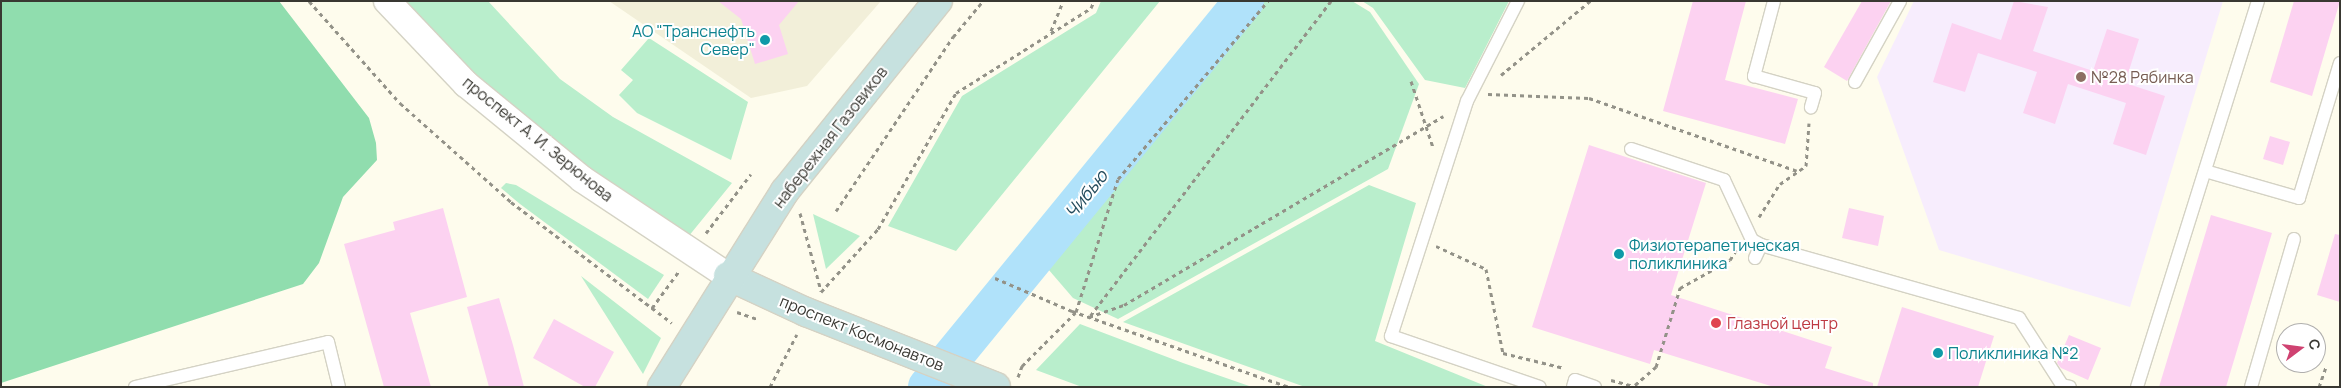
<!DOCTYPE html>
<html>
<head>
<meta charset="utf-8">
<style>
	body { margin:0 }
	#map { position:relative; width:2341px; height:388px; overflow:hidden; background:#fefced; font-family:Manrope,sans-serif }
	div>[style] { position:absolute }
	.built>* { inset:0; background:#f2efd9 }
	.education>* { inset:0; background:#f7edfd }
	.green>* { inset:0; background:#b9eecc }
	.forest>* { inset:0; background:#90ddae }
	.river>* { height:40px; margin:-20px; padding:0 20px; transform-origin:20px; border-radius:20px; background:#b0e2fa }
	.building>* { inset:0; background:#fcd2f1 }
	.path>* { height:3px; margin-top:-1.5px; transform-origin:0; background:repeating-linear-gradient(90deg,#939288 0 4px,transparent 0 8px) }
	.roads { filter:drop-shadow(1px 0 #d4d2c4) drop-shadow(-1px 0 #d4d2c4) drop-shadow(0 1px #d4d2c4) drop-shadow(0 -1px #d4d2c4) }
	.service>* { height:12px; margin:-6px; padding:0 6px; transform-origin:6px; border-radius:6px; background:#fff }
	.minor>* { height:26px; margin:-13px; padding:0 13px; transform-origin:13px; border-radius:13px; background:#fff }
	.secondary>* { height:28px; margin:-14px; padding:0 14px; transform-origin:14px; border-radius:14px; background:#c6e1df }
	.dots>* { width:14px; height:14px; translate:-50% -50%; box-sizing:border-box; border:2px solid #fff; border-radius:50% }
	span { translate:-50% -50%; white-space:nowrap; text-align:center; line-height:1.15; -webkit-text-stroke:4px #fff; paint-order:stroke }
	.culture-label { font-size:16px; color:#0d838f }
	.right { translate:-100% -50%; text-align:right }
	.left { translate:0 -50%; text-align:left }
	.education-label { font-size:16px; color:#785e54 }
	.street-label { font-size:16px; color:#393832 }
	.health-label { font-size:16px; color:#be3a42 }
	.water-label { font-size:18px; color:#244c5d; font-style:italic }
	.frame { position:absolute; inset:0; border:2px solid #393832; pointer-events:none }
	.north { position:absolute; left:2276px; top:323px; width:50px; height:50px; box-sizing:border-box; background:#fff; border:1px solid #b0afad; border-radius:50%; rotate:75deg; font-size:14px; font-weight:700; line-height:20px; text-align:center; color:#393832 }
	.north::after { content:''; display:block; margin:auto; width:18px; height:22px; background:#cf4271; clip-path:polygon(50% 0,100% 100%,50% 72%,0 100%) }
</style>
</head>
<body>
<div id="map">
	<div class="built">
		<i style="clip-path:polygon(609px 1px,881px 1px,807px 86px,751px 98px)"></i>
	</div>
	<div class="education">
		<i style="clip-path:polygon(1914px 1px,2223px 1px,2130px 307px,1939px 250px,1877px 77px)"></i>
	</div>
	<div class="green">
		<i style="clip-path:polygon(401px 1px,488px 1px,560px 79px,613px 117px,732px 183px,688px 237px,596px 177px,483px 82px)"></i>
		<i style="clip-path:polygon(1101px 1px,1160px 1px,956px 251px,888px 226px,962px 96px,1096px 13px)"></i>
		<i style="clip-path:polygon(1259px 1px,1352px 1px,1370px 12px,1419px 84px,1388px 169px,1118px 319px,1073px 298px,1042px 262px)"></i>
		<i style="clip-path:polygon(1362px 1px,1509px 1px,1465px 88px,1425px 80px,1373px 8px)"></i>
		<i style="clip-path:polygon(649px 38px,748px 102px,731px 160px,637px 113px,619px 95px,633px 80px,621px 70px)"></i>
		<i style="clip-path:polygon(506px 183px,516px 185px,664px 275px,648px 299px,520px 204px,501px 188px)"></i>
		<i style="clip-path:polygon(1369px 185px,1416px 203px,1375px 341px,1488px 387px,1305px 387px,1123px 322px)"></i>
		<i style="clip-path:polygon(813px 214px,860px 236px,826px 269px)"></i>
		<i style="clip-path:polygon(581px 276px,661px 338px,643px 374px)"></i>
		<i style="clip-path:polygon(1080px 324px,1183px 363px,1252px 387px,1082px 387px,1036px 370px)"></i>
	</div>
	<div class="forest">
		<i style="clip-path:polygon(1px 1px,279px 1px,369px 118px,376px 143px,377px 160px,343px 197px,319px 263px,303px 284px,1px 383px)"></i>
	</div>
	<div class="river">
		<i style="left:928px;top:387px;width:499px;rotate:-50.7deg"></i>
	</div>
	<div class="building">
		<i style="clip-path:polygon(718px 1px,799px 1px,779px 25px,788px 54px,755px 64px,741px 19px)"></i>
		<i style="clip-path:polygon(1693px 1px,1746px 1px,1725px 80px,1798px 99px,1785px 144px,1663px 111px)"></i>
		<i style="clip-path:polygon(1862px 1px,1891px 1px,1847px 81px,1824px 67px)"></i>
		<i style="clip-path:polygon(2014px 1px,2048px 7px,2033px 51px,2093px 71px,2107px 29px,2139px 39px,2125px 83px,2165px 96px,2146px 155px,2113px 144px,2126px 103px,2068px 84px,2055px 124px,2023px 113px,2037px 72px,1978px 53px,1965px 92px,1933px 82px,1952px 23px,2001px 40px)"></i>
		<i style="clip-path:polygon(2294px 1px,2340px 1px,2312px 96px,2270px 82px)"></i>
		<i style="clip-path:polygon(2270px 136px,2290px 142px,2283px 165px,2263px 159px)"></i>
		<i style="clip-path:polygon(1589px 145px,1706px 183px,1671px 295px,1832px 347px,1825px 368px,1873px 383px,1873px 387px,1774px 387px,1654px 350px,1650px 364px,1532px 327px)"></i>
		<i style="clip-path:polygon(443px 208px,467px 297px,410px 313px,431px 387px,384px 387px,344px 244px,395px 230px,393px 222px)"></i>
		<i style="clip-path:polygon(1849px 208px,1884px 216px,1878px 246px,1842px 238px)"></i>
		<i style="clip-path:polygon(2211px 215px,2272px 233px,2226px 387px,2159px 387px)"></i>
		<i style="clip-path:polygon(2335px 234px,2340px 235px,2340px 302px,2317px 295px)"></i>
		<i style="clip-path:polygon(499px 298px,513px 345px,524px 387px,489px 387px,467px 307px)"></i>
		<i style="clip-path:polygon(1902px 307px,1994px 336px,1978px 387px,1877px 387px)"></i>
		<i style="clip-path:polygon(554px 319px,614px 352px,595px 387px,585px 387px,533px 358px)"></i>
		<i style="clip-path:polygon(2069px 335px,2101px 348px,2088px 380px,2061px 368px,2057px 363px)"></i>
	</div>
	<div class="path">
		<i style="left:309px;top:1px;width:137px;rotate:48.3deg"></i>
		<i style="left:400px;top:103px;width:149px;rotate:41.7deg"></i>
		<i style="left:511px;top:202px;width:201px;rotate:36.9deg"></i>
		<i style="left:1331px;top:1px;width:398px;rotate:127.4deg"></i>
		<i style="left:1089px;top:317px;width:37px;rotate:-19deg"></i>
		<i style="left:1124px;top:305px;width:371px;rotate:-30.6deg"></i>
		<i style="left:1051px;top:31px;width:32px;rotate:-68deg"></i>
		<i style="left:1501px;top:75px;width:116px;rotate:-39.7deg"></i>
		<i style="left:1411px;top:81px;width:70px;rotate:71.6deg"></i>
		<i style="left:1488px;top:94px;width:101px;rotate:2.3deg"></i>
		<i style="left:1589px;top:98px;width:220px;rotate:19.3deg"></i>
		<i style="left:836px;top:211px;width:210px;rotate:-56.1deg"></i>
		<i style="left:953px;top:37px;width:47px;rotate:-50.2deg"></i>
		<i style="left:800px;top:213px;width:81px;rotate:74.9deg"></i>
		<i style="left:1759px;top:217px;width:39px;rotate:-58deg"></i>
		<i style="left:1780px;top:184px;width:32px;rotate:-35deg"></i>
		<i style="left:1806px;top:166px;width:43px;rotate:-86deg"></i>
		<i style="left:706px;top:233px;width:74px;rotate:-52.7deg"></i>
		<i style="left:1436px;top:246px;width:55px;rotate:24.7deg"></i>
		<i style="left:1486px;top:269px;width:86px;rotate:78.6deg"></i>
		<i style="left:1503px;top:353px;width:63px;rotate:13.8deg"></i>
		<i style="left:995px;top:278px;width:84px;rotate:23.2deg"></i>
		<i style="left:1072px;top:311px;width:230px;rotate:19.3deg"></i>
		<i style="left:821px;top:292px;width:85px;rotate:-47.9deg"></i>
		<i style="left:878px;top:229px;width:157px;rotate:-60.2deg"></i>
		<i style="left:956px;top:93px;width:160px;rotate:-32.2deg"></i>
		<i style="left:1091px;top:8px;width:8px;rotate:-67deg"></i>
		<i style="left:652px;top:308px;width:46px;rotate:-53.9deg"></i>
		<i style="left:737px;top:312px;width:21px;rotate:19deg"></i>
		<i style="left:1018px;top:377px;width:12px;rotate:-70deg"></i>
		<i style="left:1022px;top:366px;width:76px;rotate:-45deg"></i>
		<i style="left:1076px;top:312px;width:139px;rotate:-72.5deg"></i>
		<i style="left:1118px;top:179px;width:233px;rotate:-49.9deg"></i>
		<i style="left:1611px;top:380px;width:28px;rotate:15deg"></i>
		<i style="left:1635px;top:385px;width:28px;rotate:-41deg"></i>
		<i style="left:1656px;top:367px;width:83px;rotate:-73.1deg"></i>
		<i style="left:1680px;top:288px;width:57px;rotate:-29.2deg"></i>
		<i style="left:1730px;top:260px;width:13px;rotate:-58deg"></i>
		<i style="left:770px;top:387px;width:59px;rotate:-63deg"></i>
		<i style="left:2319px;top:387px;width:21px;rotate:-71deg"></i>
	</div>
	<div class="roads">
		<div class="service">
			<i style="left:1518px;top:1px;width:112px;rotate:117deg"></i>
			<i style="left:1467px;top:101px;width:247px;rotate:107.9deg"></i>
			<i style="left:1391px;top:336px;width:157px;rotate:18.9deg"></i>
			<i style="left:1774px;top:1px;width:78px;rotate:104.9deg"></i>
			<i style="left:1754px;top:76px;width:63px;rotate:15.6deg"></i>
			<i style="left:1815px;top:93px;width:15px;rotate:106deg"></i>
			<i style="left:1855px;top:82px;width:93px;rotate:-60.9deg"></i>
			<i style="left:1631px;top:149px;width:98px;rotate:18.4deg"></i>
			<i style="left:1724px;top:180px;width:66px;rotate:65deg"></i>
			<i style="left:1752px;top:240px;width:10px;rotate:29deg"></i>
			<i style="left:2205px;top:171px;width:98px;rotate:16deg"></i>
			<i style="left:2299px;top:198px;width:141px;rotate:-73.1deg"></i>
			<i style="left:1755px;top:258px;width:14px;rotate:-65deg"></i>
			<i style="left:1761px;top:245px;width:268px;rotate:15.8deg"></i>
			<i style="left:2019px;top:318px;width:80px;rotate:57.3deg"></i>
			<i style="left:2062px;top:385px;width:8px;rotate:14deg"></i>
			<i style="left:135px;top:387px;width:198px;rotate:-13.1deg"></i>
			<i style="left:328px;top:342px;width:46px;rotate:76.3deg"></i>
			<i style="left:1573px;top:387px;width:7px;rotate:-74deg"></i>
			<i style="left:1575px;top:380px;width:21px;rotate:19deg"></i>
			<i style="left:2137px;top:387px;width:405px;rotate:-72.6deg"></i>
			<i style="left:2251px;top:387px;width:154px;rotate:-73.8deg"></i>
		</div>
		<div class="minor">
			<i style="left:387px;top:1px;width:115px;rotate:46.4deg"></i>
			<i style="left:466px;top:84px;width:150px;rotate:39.3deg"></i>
			<i style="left:582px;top:179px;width:175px;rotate:33.6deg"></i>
		</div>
		<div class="secondary">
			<i style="left:728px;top:276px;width:86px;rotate:24.8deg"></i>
			<i style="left:806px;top:312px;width:204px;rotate:21.5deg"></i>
			<i style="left:662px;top:387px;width:231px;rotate:-57.9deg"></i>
			<i style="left:785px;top:191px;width:244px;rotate:-51.2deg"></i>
		</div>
	</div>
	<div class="dots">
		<i style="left:765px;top:40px;background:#0f9aa8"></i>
		<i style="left:2081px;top:77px;background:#8d6e63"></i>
		<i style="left:1619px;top:254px;background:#0f9aa8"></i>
		<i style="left:1716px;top:323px;background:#e0444e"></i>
		<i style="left:1938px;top:353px;background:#0f9aa8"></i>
	</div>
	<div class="culture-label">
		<span class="right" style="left:755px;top:40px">АО "Транснефть<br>Север"</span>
		<span class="left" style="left:1629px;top:254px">Физиотерапетическая<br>поликлиника</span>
		<span class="left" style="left:1948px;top:353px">Поликлиника №2</span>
	</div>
	<div class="education-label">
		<span class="left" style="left:2091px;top:77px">№28 Рябинка</span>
	</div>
	<div class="street-label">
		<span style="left:830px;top:137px;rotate:-52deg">набережная Газовиков</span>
		<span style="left:538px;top:139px;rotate:39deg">проспект А. И. Зерюнова</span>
		<span style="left:862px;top:333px;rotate:22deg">проспект Космонавтов</span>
	</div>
	<div class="health-label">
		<span class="left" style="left:1727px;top:323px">Глазной центр</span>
	</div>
	<div class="water-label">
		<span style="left:1086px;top:194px;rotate:-51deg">Чибью</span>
	</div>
	<div class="frame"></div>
	<div class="north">С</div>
</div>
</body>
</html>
